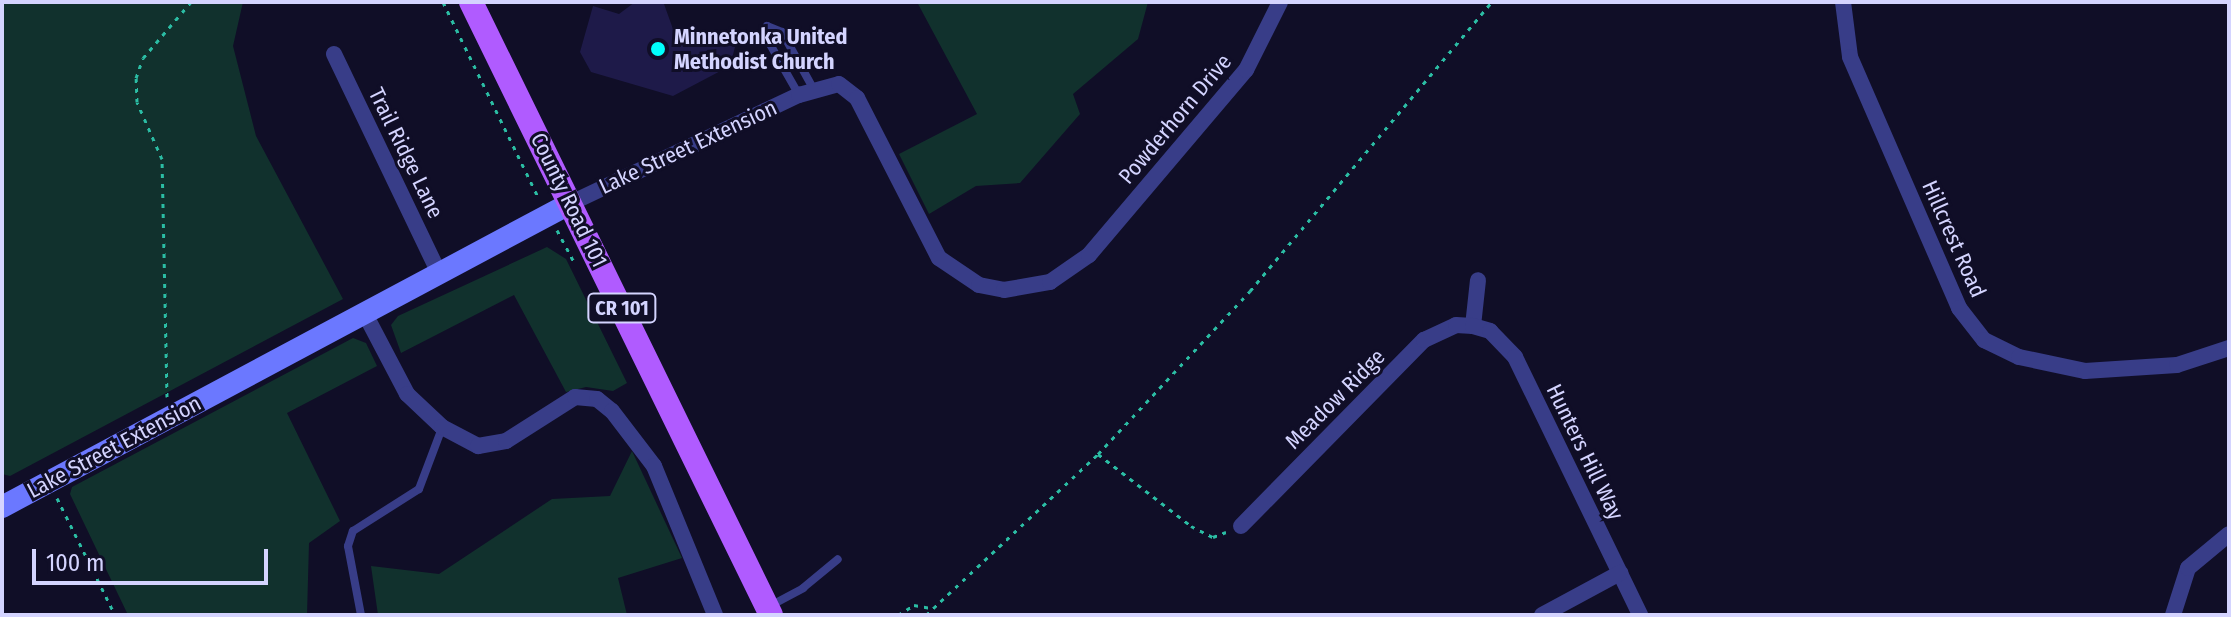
<!DOCTYPE html>
<html>
<head>
<meta charset="utf-8">
<style>
	body { margin:0 }
	#map { position:relative; width:2231px; height:617px; overflow:hidden; background:#100e27; font-family:"Fira Sans Condensed",sans-serif }
	div>[style] { position:absolute }
	.green>* { inset:0; background:#11312d }
	.building>* { inset:0; background:#1e1a49 }
	.path>* { height:3px; margin-top:-1.5px; transform-origin:0; background:repeating-linear-gradient(90deg,#2bbda4 0 4px,transparent 0 10px) }
	.lane>* { height:8px; margin:-4px; padding:0 4px; transform-origin:4px; border-radius:4px; background:#383d88 }
	.street>* { height:16px; margin:-8px; padding:0 8px; transform-origin:8px; border-radius:8px; background:#383d88 }
	.secondary>* { height:22px; margin:-11px; padding:0 11px; transform-origin:11px; border-radius:11px; background:#6b78ff }
	.primary>* { height:24px; margin:-12px; padding:0 12px; transform-origin:12px; border-radius:12px; background:#b05bff }
	.dots>* { width:22px; height:22px; translate:-50% -50%; box-sizing:border-box; border:4px solid #100e27; border-radius:50% }
	span { translate:-50% -50%; white-space:nowrap; text-align:center; line-height:1.15; -webkit-text-stroke:6px #100e27; paint-order:stroke }
	.shield-label span { padding:2px 6px; background:#100e27; border:2px solid; border-radius:6px; -webkit-text-stroke-width:0 }
	.shield-label { font-size:20px; color:#d4d4ff; font-weight:700 }
	.poi-label { font-size:22px; color:#d4d4ff; font-weight:700 }
	.left { translate:0 -50%; text-align:left }
	.street-label { font-size:22px; color:#d4d4ff }
	.frame { position:absolute; inset:0; border:4px solid #d4d4ff; pointer-events:none }
	.scale { position:absolute; left:32px; top:549px; width:236px; height:36px; box-sizing:border-box; border:4px solid #d4d4ff; border-top:0; padding-left:10px; font-size:24px; line-height:28px; white-space:nowrap; color:#d4d4ff; -webkit-text-stroke:6px #100e27; paint-order:stroke }
</style>
</head>
<body>
<div id="map">
	<div class="green">
		<i style="clip-path:polygon(2px 2px,243px 2px,233px 46px,256px 136px,343px 299px,10px 476px,2px 474px)"></i>
		<i style="clip-path:polygon(917px 2px,1148px 2px,1138px 39px,1073px 94px,1080px 114px,1020px 183px,976px 186px,929px 214px,899px 154px,977px 114px)"></i>
		<i style="clip-path:polygon(547px 247px,566px 259px,627px 383px,613px 391px,586px 387px,566px 392px,514px 295px,401px 353px,391px 325px,398px 316px)"></i>
		<i style="clip-path:polygon(353px 338px,366px 343px,377px 366px,287px 413px,340px 521px,309px 543px,307px 615px,128px 615px,70px 494px,72px 487px)"></i>
		<i style="clip-path:polygon(632px 451px,682px 558px,618px 578px,627px 615px,378px 615px,371px 566px,439px 574px,552px 499px,610px 496px)"></i>
	</div>
	<div class="building">
		<i style="clip-path:polygon(635px 2px,664px 4px,673px 29px,735px 47px,730px 66px,673px 96px,591px 72px,580px 52px,593px 6px,619px 14px)"></i>
	</div>
	<div class="path">
		<i style="left:443px;top:2px;width:219px;rotate:64deg"></i>
		<i style="left:557px;top:230px;width:36px;rotate:62deg"></i>
		<i style="left:167px;top:397px;width:238px;rotate:-91.2deg"></i>
		<i style="left:162px;top:159px;width:62px;rotate:-113.7deg"></i>
		<i style="left:137px;top:102px;width:24px;rotate:-92deg"></i>
		<i style="left:136px;top:78px;width:21px;rotate:-71deg"></i>
		<i style="left:143px;top:58px;width:74px;rotate:-49.4deg"></i>
		<i style="left:1098px;top:454px;width:118px;rotate:37.7deg"></i>
		<i style="left:1191px;top:526px;width:25px;rotate:27deg"></i>
		<i style="left:1213px;top:537px;width:14px;rotate:-21deg"></i>
		<i style="left:57px;top:498px;width:131px;rotate:63.6deg"></i>
		<i style="left:898px;top:615px;width:19px;rotate:-32deg"></i>
		<i style="left:914px;top:605px;width:17px;rotate:10deg"></i>
		<i style="left:926px;top:615px;width:236px;rotate:-43.1deg"></i>
		<i style="left:1098px;top:454px;width:223px;rotate:-47deg"></i>
		<i style="left:1250px;top:291px;width:377px;rotate:-50.1deg"></i>
	</div>
	<div class="lane">
		<i style="left:799px;top:95px;width:64px;rotate:-119.7deg"></i>
		<i style="left:767px;top:39px;width:13px;rotate:-90deg"></i>
		<i style="left:767px;top:26px;width:16px;rotate:22deg"></i>
		<i style="left:782px;top:32px;width:66px;rotate:61.1deg"></i>
		<i style="left:768px;top:607px;width:40px;rotate:-28deg"></i>
		<i style="left:803px;top:588px;width:45px;rotate:-39.6deg"></i>
		<i style="left:361px;top:615px;width:70px;rotate:-100.7deg"></i>
		<i style="left:348px;top:546px;width:16px;rotate:-72deg"></i>
		<i style="left:353px;top:531px;width:78px;rotate:-32.5deg"></i>
		<i style="left:419px;top:489px;width:65px;rotate:-69.3deg"></i>
	</div>
	<div class="street">
		<i style="left:1843px;top:2px;width:55px;rotate:82.7deg"></i>
		<i style="left:1850px;top:57px;width:274px;rotate:66.5deg"></i>
		<i style="left:1959px;top:308px;width:41px;rotate:52deg"></i>
		<i style="left:1984px;top:340px;width:39px;rotate:26deg"></i>
		<i style="left:2019px;top:357px;width:67px;rotate:12deg"></i>
		<i style="left:2085px;top:371px;width:92px;rotate:-3.7deg"></i>
		<i style="left:2177px;top:365px;width:55px;rotate:-18.1deg"></i>
		<i style="left:334px;top:54px;width:241px;rotate:64.4deg"></i>
		<i style="left:569px;top:204px;width:255px;rotate:-25.4deg"></i>
		<i style="left:799px;top:95px;width:41px;rotate:-15.4deg"></i>
		<i style="left:839px;top:84px;width:23px;rotate:38deg"></i>
		<i style="left:857px;top:98px;width:180px;rotate:62.9deg"></i>
		<i style="left:939px;top:258px;width:48px;rotate:34deg"></i>
		<i style="left:979px;top:285px;width:25px;rotate:11deg"></i>
		<i style="left:1004px;top:290px;width:47px;rotate:-9.9deg"></i>
		<i style="left:1050px;top:282px;width:47px;rotate:-34.7deg"></i>
		<i style="left:1089px;top:255px;width:243px;rotate:-49.7deg"></i>
		<i style="left:1246px;top:70px;width:76px;rotate:-63.4deg"></i>
		<i style="left:364px;top:312px;width:93px;rotate:62.3deg"></i>
		<i style="left:407px;top:394px;width:48px;rotate:43.3deg"></i>
		<i style="left:442px;top:427px;width:41px;rotate:27.8deg"></i>
		<i style="left:478px;top:446px;width:28px;rotate:-10deg"></i>
		<i style="left:506px;top:441px;width:82px;rotate:-32.5deg"></i>
		<i style="left:575px;top:397px;width:22px;rotate:5deg"></i>
		<i style="left:597px;top:399px;width:19px;rotate:39deg"></i>
		<i style="left:612px;top:411px;width:69px;rotate:52.6deg"></i>
		<i style="left:654px;top:466px;width:161px;rotate:67.7deg"></i>
		<i style="left:1473px;top:326px;width:46px;rotate:-83.8deg"></i>
		<i style="left:1241px;top:526px;width:261px;rotate:-45.5deg"></i>
		<i style="left:1424px;top:340px;width:35px;rotate:-25deg"></i>
		<i style="left:1456px;top:325px;width:17px;rotate:3deg"></i>
		<i style="left:1473px;top:326px;width:18px;rotate:16deg"></i>
		<i style="left:1490px;top:331px;width:36px;rotate:46deg"></i>
		<i style="left:1515px;top:357px;width:287px;rotate:64.1deg"></i>
		<i style="left:1542px;top:615px;width:89px;rotate:-28.3deg"></i>
		<i style="left:2173px;top:615px;width:49px;rotate:-72.3deg"></i>
		<i style="left:2188px;top:568px;width:53px;rotate:-39.7deg"></i>
	</div>
	<div class="secondary">
		<i style="left:2px;top:507px;width:643px;rotate:-28.12deg"></i>
	</div>
	<div class="primary">
		<i style="left:471px;top:2px;width:682px;rotate:63.92deg"></i>
	</div>
	<div class="dots">
		<i style="left:658px;top:49px;background:#00fffd"></i>
	</div>
	<div class="shield-label">
		<span style="left:622px;top:308px">CR 101</span>
	</div>
	<div class="poi-label">
		<span class="left" style="left:674px;top:49px">Minnetonka United<br>Methodist Church</span>
	</div>
	<div class="street-label">
		<span style="left:1175px;top:119px;rotate:-50deg">Powderhorn Drive</span>
		<span style="left:688px;top:147px;rotate:-25deg">Lake Street Extension</span>
		<span style="left:406px;top:153px;rotate:64deg">Trail Ridge Lane</span>
		<span style="left:569px;top:200px;rotate:64deg">County Road 101</span>
		<span style="left:1954px;top:239px;rotate:66deg">Hillcrest Road</span>
		<span style="left:1335px;top:399px;rotate:-45deg">Meadow Ridge</span>
		<span style="left:114px;top:447px;rotate:-28deg">Lake Street Extension</span>
		<span style="left:1585px;top:452px;rotate:64deg">Hunters Hill Way</span>
	</div>
	<div class="frame"></div>
	<div class="scale">100 m</div>
</div>
</body>
</html>
